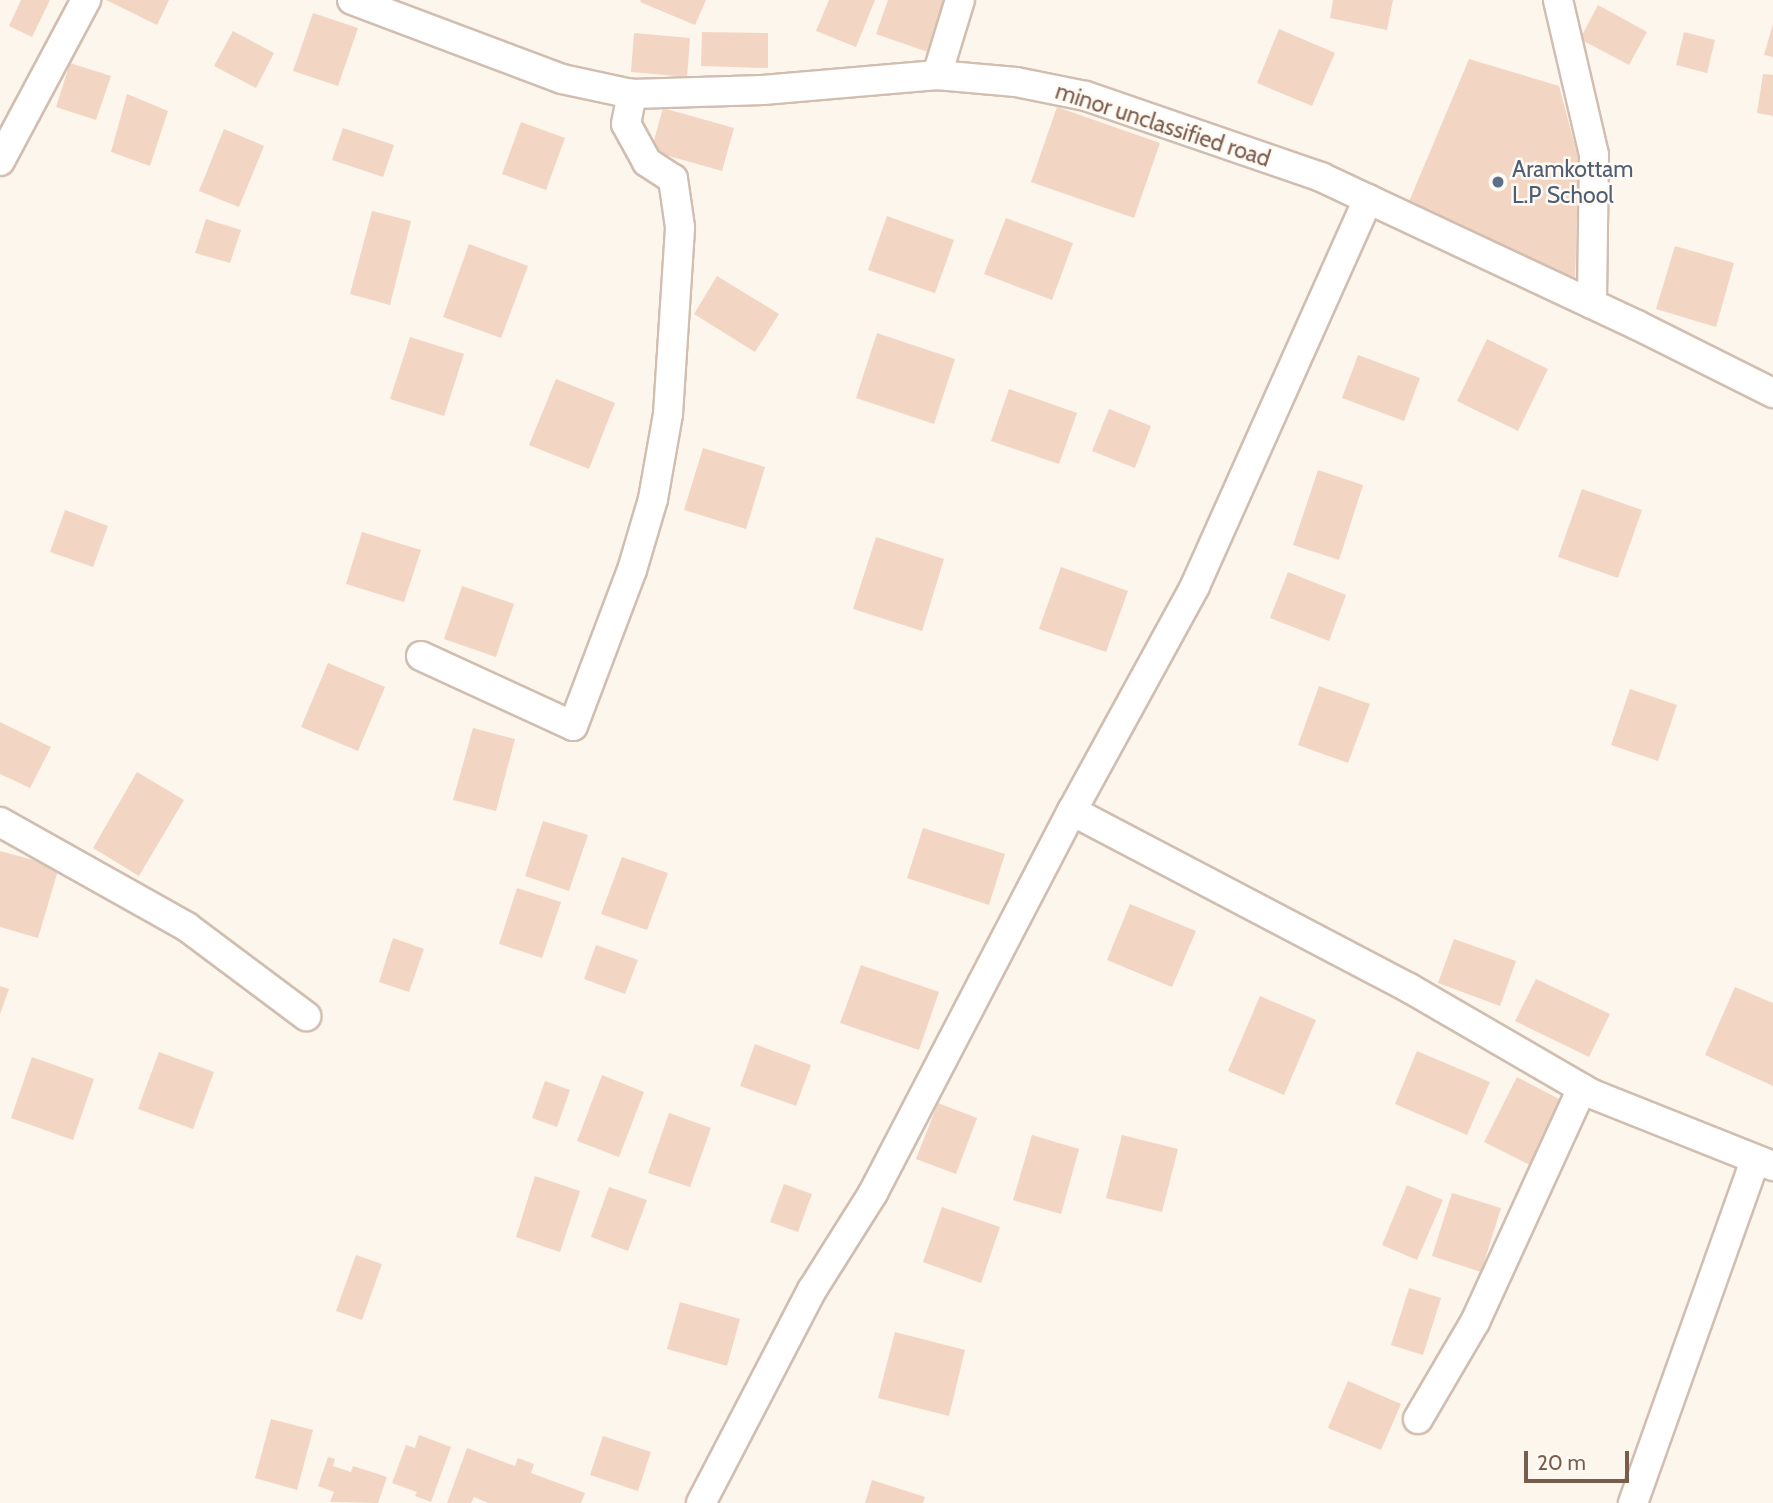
<!DOCTYPE html>
<html>
<head>
<meta charset="utf-8">
<style>
	body { margin:0 }
	#map { position:relative; width:1773px; height:1503px; overflow:hidden; background:#fdf6ec; font-family:Cabin,sans-serif }
	div>[style] { position:absolute }
	.building>* { inset:0; background:#f3d5c3 }
	.roads { filter:drop-shadow(2px 0 #d1beb0) drop-shadow(-2px 0 #d1beb0) drop-shadow(0 2px #d1beb0) drop-shadow(0 -2px #d1beb0) }
	.minor>* { height:28px; margin:-14px; padding:0 14px; transform-origin:14px; border-radius:14px; background:#fff }
	.dots>* { width:19px; height:19px; translate:-50% -50%; box-sizing:border-box; border:4px solid #fffaf3; border-radius:50% }
	span { translate:-50% -50%; white-space:nowrap; text-align:center; line-height:1.15; -webkit-text-stroke:5px #fffaf3; paint-order:stroke }
	.street-label { font-size:23px; color:#7a5c4d }
	.service-label { font-size:23px; color:#4e5e75 }
	.left { translate:0 -50%; text-align:left }
	.scale { position:absolute; left:1524px; top:1451px; width:105px; height:32px; box-sizing:border-box; border:4px solid #7a5c4d; border-top:0; padding-left:9px; font-size:21px; line-height:24px; white-space:nowrap; color:#7a5c4d; -webkit-text-stroke:5px #fffaf3; paint-order:stroke }
</style>
</head>
<body>
<div id="map">
	<div class="building">
		<i style="clip-path:polygon(21px 0,50px 0,32px 37px,9px 26px)"></i>
		<i style="clip-path:polygon(106px 0,169px 0,157px 25px)"></i>
		<i style="clip-path:polygon(641px 0,706px 0,695px 25px,640px 2px)"></i>
		<i style="clip-path:polygon(829px 0,875px 0,856px 47px,816px 31px)"></i>
		<i style="clip-path:polygon(888px 0,946px 0,928px 52px,876px 34px)"></i>
		<i style="clip-path:polygon(1333px 0,1393px 0,1387px 30px,1330px 18px)"></i>
		<i style="clip-path:polygon(1598px 5px,1647px 32px,1629px 65px,1580px 39px)"></i>
		<i style="clip-path:polygon(313px 13px,358px 28px,338px 86px,293px 71px)"></i>
		<i style="clip-path:polygon(1773px 24px,1773px 57px,1764px 55px)"></i>
		<i style="clip-path:polygon(1279px 29px,1335px 53px,1312px 106px,1257px 83px)"></i>
		<i style="clip-path:polygon(233px 31px,274px 53px,256px 88px,214px 66px)"></i>
		<i style="clip-path:polygon(702px 32px,768px 33px,768px 68px,701px 66px)"></i>
		<i style="clip-path:polygon(1684px 32px,1715px 40px,1707px 73px,1676px 65px)"></i>
		<i style="clip-path:polygon(634px 33px,690px 38px,687px 77px,631px 72px)"></i>
		<i style="clip-path:polygon(1469px 59px,1559px 86px,1579px 161px,1575px 280px,1408px 204px)"></i>
		<i style="clip-path:polygon(70px 63px,111px 76px,96px 120px,56px 107px)"></i>
		<i style="clip-path:polygon(1763px 74px,1773px 75px,1773px 116px,1757px 113px)"></i>
		<i style="clip-path:polygon(127px 94px,168px 111px,150px 166px,111px 152px)"></i>
		<i style="clip-path:polygon(1057px 107px,1160px 143px,1134px 218px,1031px 182px)"></i>
		<i style="clip-path:polygon(663px 108px,734px 128px,722px 171px,651px 151px)"></i>
		<i style="clip-path:polygon(521px 122px,565px 138px,546px 190px,502px 174px)"></i>
		<i style="clip-path:polygon(343px 128px,394px 145px,383px 177px,332px 160px)"></i>
		<i style="clip-path:polygon(224px 129px,264px 146px,239px 207px,199px 191px)"></i>
		<i style="clip-path:polygon(372px 211px,411px 221px,390px 305px,350px 294px)"></i>
		<i style="clip-path:polygon(887px 216px,954px 240px,935px 293px,868px 270px)"></i>
		<i style="clip-path:polygon(1006px 218px,1073px 243px,1052px 300px,984px 274px)"></i>
		<i style="clip-path:polygon(206px 219px,241px 230px,230px 263px,195px 253px)"></i>
		<i style="clip-path:polygon(469px 244px,528px 266px,501px 338px,443px 317px)"></i>
		<i style="clip-path:polygon(1675px 246px,1734px 263px,1716px 327px,1656px 309px)"></i>
		<i style="clip-path:polygon(717px 276px,779px 314px,755px 352px,694px 314px)"></i>
		<i style="clip-path:polygon(877px 333px,955px 359px,934px 424px,856px 398px)"></i>
		<i style="clip-path:polygon(410px 337px,464px 354px,444px 416px,390px 399px)"></i>
		<i style="clip-path:polygon(1487px 339px,1548px 369px,1518px 431px,1457px 401px)"></i>
		<i style="clip-path:polygon(1358px 355px,1420px 378px,1404px 421px,1342px 398px)"></i>
		<i style="clip-path:polygon(556px 379px,615px 403px,589px 469px,529px 445px)"></i>
		<i style="clip-path:polygon(1009px 389px,1077px 413px,1059px 464px,991px 441px)"></i>
		<i style="clip-path:polygon(1109px 409px,1151px 426px,1135px 468px,1092px 451px)"></i>
		<i style="clip-path:polygon(703px 448px,765px 467px,746px 529px,684px 510px)"></i>
		<i style="clip-path:polygon(1318px 470px,1363px 485px,1339px 560px,1293px 545px)"></i>
		<i style="clip-path:polygon(1582px 489px,1642px 510px,1618px 578px,1558px 557px)"></i>
		<i style="clip-path:polygon(65px 510px,108px 526px,93px 567px,50px 552px)"></i>
		<i style="clip-path:polygon(362px 532px,421px 550px,404px 602px,346px 584px)"></i>
		<i style="clip-path:polygon(876px 537px,944px 559px,922px 631px,853px 609px)"></i>
		<i style="clip-path:polygon(1061px 567px,1128px 591px,1106px 652px,1039px 629px)"></i>
		<i style="clip-path:polygon(1288px 572px,1346px 595px,1329px 641px,1270px 618px)"></i>
		<i style="clip-path:polygon(462px 586px,514px 604px,496px 657px,444px 639px)"></i>
		<i style="clip-path:polygon(328px 663px,385px 687px,358px 751px,301px 727px)"></i>
		<i style="clip-path:polygon(1319px 686px,1370px 704px,1348px 763px,1298px 745px)"></i>
		<i style="clip-path:polygon(1630px 689px,1677px 705px,1658px 761px,1611px 745px)"></i>
		<i style="clip-path:polygon(0 722px,51px 747px,30px 788px,0 774px)"></i>
		<i style="clip-path:polygon(473px 728px,515px 739px,496px 811px,453px 800px)"></i>
		<i style="clip-path:polygon(137px 772px,184px 800px,139px 876px,93px 848px)"></i>
		<i style="clip-path:polygon(543px 821px,588px 835px,569px 891px,525px 876px)"></i>
		<i style="clip-path:polygon(923px 828px,1005px 854px,989px 905px,907px 878px)"></i>
		<i style="clip-path:polygon(0 851px,59px 867px,38px 938px,0 927px)"></i>
		<i style="clip-path:polygon(622px 857px,668px 873px,647px 930px,601px 914px)"></i>
		<i style="clip-path:polygon(517px 888px,561px 902px,542px 958px,499px 944px)"></i>
		<i style="clip-path:polygon(1130px 904px,1196px 931px,1172px 987px,1107px 960px)"></i>
		<i style="clip-path:polygon(393px 938px,424px 949px,409px 992px,379px 982px)"></i>
		<i style="clip-path:polygon(1454px 939px,1516px 961px,1500px 1006px,1438px 983px)"></i>
		<i style="clip-path:polygon(596px 945px,638px 960px,625px 994px,584px 979px)"></i>
		<i style="clip-path:polygon(861px 965px,939px 992px,919px 1050px,840px 1023px)"></i>
		<i style="clip-path:polygon(1536px 979px,1610px 1014px,1589px 1057px,1515px 1021px)"></i>
		<i style="clip-path:polygon(0 986px,9px 989px,0 1014px)"></i>
		<i style="clip-path:polygon(1735px 987px,1773px 1003px,1773px 1086px,1705px 1055px)"></i>
		<i style="clip-path:polygon(1260px 996px,1316px 1020px,1284px 1095px,1228px 1071px)"></i>
		<i style="clip-path:polygon(755px 1044px,811px 1065px,796px 1106px,740px 1086px)"></i>
		<i style="clip-path:polygon(1417px 1051px,1490px 1082px,1467px 1135px,1395px 1104px)"></i>
		<i style="clip-path:polygon(159px 1052px,214px 1072px,193px 1129px,138px 1109px)"></i>
		<i style="clip-path:polygon(32px 1057px,94px 1079px,73px 1140px,11px 1118px)"></i>
		<i style="clip-path:polygon(602px 1075px,644px 1092px,619px 1157px,577px 1141px)"></i>
		<i style="clip-path:polygon(1517px 1077px,1565px 1102px,1532px 1166px,1484px 1142px)"></i>
		<i style="clip-path:polygon(545px 1081px,570px 1090px,557px 1127px,532px 1118px)"></i>
		<i style="clip-path:polygon(938px 1103px,977px 1118px,956px 1174px,916px 1159px)"></i>
		<i style="clip-path:polygon(669px 1113px,711px 1128px,690px 1187px,648px 1173px)"></i>
		<i style="clip-path:polygon(1032px 1135px,1079px 1149px,1061px 1214px,1013px 1200px)"></i>
		<i style="clip-path:polygon(1122px 1135px,1178px 1149px,1162px 1212px,1106px 1198px)"></i>
		<i style="clip-path:polygon(535px 1176px,580px 1191px,560px 1252px,516px 1237px)"></i>
		<i style="clip-path:polygon(784px 1184px,812px 1194px,798px 1232px,770px 1222px)"></i>
		<i style="clip-path:polygon(1407px 1185px,1443px 1200px,1417px 1260px,1382px 1245px)"></i>
		<i style="clip-path:polygon(609px 1187px,647px 1200px,628px 1251px,591px 1237px)"></i>
		<i style="clip-path:polygon(1452px 1193px,1501px 1208px,1481px 1272px,1432px 1256px)"></i>
		<i style="clip-path:polygon(942px 1207px,1000px 1227px,981px 1283px,923px 1262px)"></i>
		<i style="clip-path:polygon(356px 1255px,382px 1264px,362px 1320px,336px 1311px)"></i>
		<i style="clip-path:polygon(1409px 1288px,1441px 1298px,1423px 1355px,1391px 1345px)"></i>
		<i style="clip-path:polygon(680px 1302px,740px 1319px,727px 1366px,667px 1349px)"></i>
		<i style="clip-path:polygon(895px 1332px,965px 1350px,949px 1416px,878px 1398px)"></i>
		<i style="clip-path:polygon(1348px 1381px,1401px 1404px,1381px 1450px,1328px 1428px)"></i>
		<i style="clip-path:polygon(271px 1419px,313px 1430px,297px 1490px,255px 1478px)"></i>
		<i style="clip-path:polygon(419px 1435px,451px 1447px,431px 1502px,415px 1496px,417px 1492px,392px 1483px,406px 1445px,415px 1448px)"></i>
		<i style="clip-path:polygon(603px 1436px,651px 1452px,638px 1491px,590px 1475px)"></i>
		<i style="clip-path:polygon(467px 1448px,515px 1466px,518px 1458px,534px 1464px,531px 1473px,585px 1493px,581px 1503px,488px 1503px,474px 1497px,471px 1503px,447px 1503px)"></i>
		<i style="clip-path:polygon(328px 1457px,335px 1459px,333px 1466px,351px 1472px,353px 1466px,387px 1477px,378px 1503px,330px 1502px,334px 1492px,318px 1486px)"></i>
		<i style="clip-path:polygon(872px 1480px,925px 1497px,923px 1503px,865px 1503px)"></i>
	</div>
	<div class="roads">
		<div class="minor">
			<i style="left:352px;top:0;width:224px;rotate:20.6deg"></i>
			<i style="left:562px;top:79px;width:72px;rotate:12.1deg"></i>
			<i style="left:632px;top:94px;width:131px;rotate:-1.7deg"></i>
			<i style="left:763px;top:90px;width:175px;rotate:-4.9deg"></i>
			<i style="left:937px;top:75px;width:79px;rotate:5.1deg"></i>
			<i style="left:1016px;top:82px;width:71px;rotate:11.3deg"></i>
			<i style="left:1086px;top:96px;width:249px;rotate:19deg"></i>
			<i style="left:1321px;top:177px;width:349px;rotate:25.1deg"></i>
			<i style="left:1637px;top:325px;width:152px;rotate:26.6deg"></i>
			<i style="left:1558px;top:0;width:159px;rotate:76.9deg"></i>
			<i style="left:1594px;top:155px;width:149px;rotate:90.8deg"></i>
			<i style="left:937px;top:75px;width:78px;rotate:-73deg"></i>
			<i style="left:0;top:161px;width:183px;rotate:-61.9deg"></i>
			<i style="left:421px;top:656px;width:167px;rotate:24.7deg"></i>
			<i style="left:573px;top:726px;width:167px;rotate:-69.3deg"></i>
			<i style="left:632px;top:570px;width:74px;rotate:-73.5deg"></i>
			<i style="left:653px;top:499px;width:86px;rotate:-80deg"></i>
			<i style="left:668px;top:414px;width:187px;rotate:-86.3deg"></i>
			<i style="left:680px;top:227px;width:49px;rotate:-98.3deg"></i>
			<i style="left:673px;top:179px;width:31px;rotate:-147deg"></i>
			<i style="left:647px;top:162px;width:43px;rotate:-118.9deg"></i>
			<i style="left:626px;top:124px;width:31px;rotate:-79deg"></i>
			<i style="left:1072px;top:811px;width:381px;rotate:27.7deg"></i>
			<i style="left:1409px;top:988px;width:211px;rotate:30.1deg"></i>
			<i style="left:1592px;top:1094px;width:195px;rotate:21.7deg"></i>
			<i style="left:0;top:822px;width:214px;rotate:29.3deg"></i>
			<i style="left:187px;top:927px;width:149px;rotate:36.8deg"></i>
			<i style="left:1418px;top:1419px;width:113px;rotate:-59.6deg"></i>
			<i style="left:1475px;top:1322px;width:257px;rotate:-65.4deg"></i>
			<i style="left:701px;top:1503px;width:240px;rotate:-62.5deg"></i>
			<i style="left:812px;top:1290px;width:115px;rotate:-57.8deg"></i>
			<i style="left:873px;top:1193px;width:431px;rotate:-62.5deg"></i>
			<i style="left:1072px;top:811px;width:256px;rotate:-61.3deg"></i>
			<i style="left:1195px;top:586px;width:424px;rotate:-65.9deg"></i>
			<i style="left:1633px;top:1503px;width:363px;rotate:-70.4deg"></i>
		</div>
	</div>
	<div class="dots">
		<i style="left:1498px;top:182px;background:#5c6f8a"></i>
	</div>
	<div class="street-label">
		<span style="left:1163px;top:125px;rotate:18deg">minor unclassified road</span>
	</div>
	<div class="service-label">
		<span class="left" style="left:1512px;top:182px">Aramkottam<br>L.P School</span>
	</div>
	<div class="scale">20 m</div>
</div>
</body>
</html>
